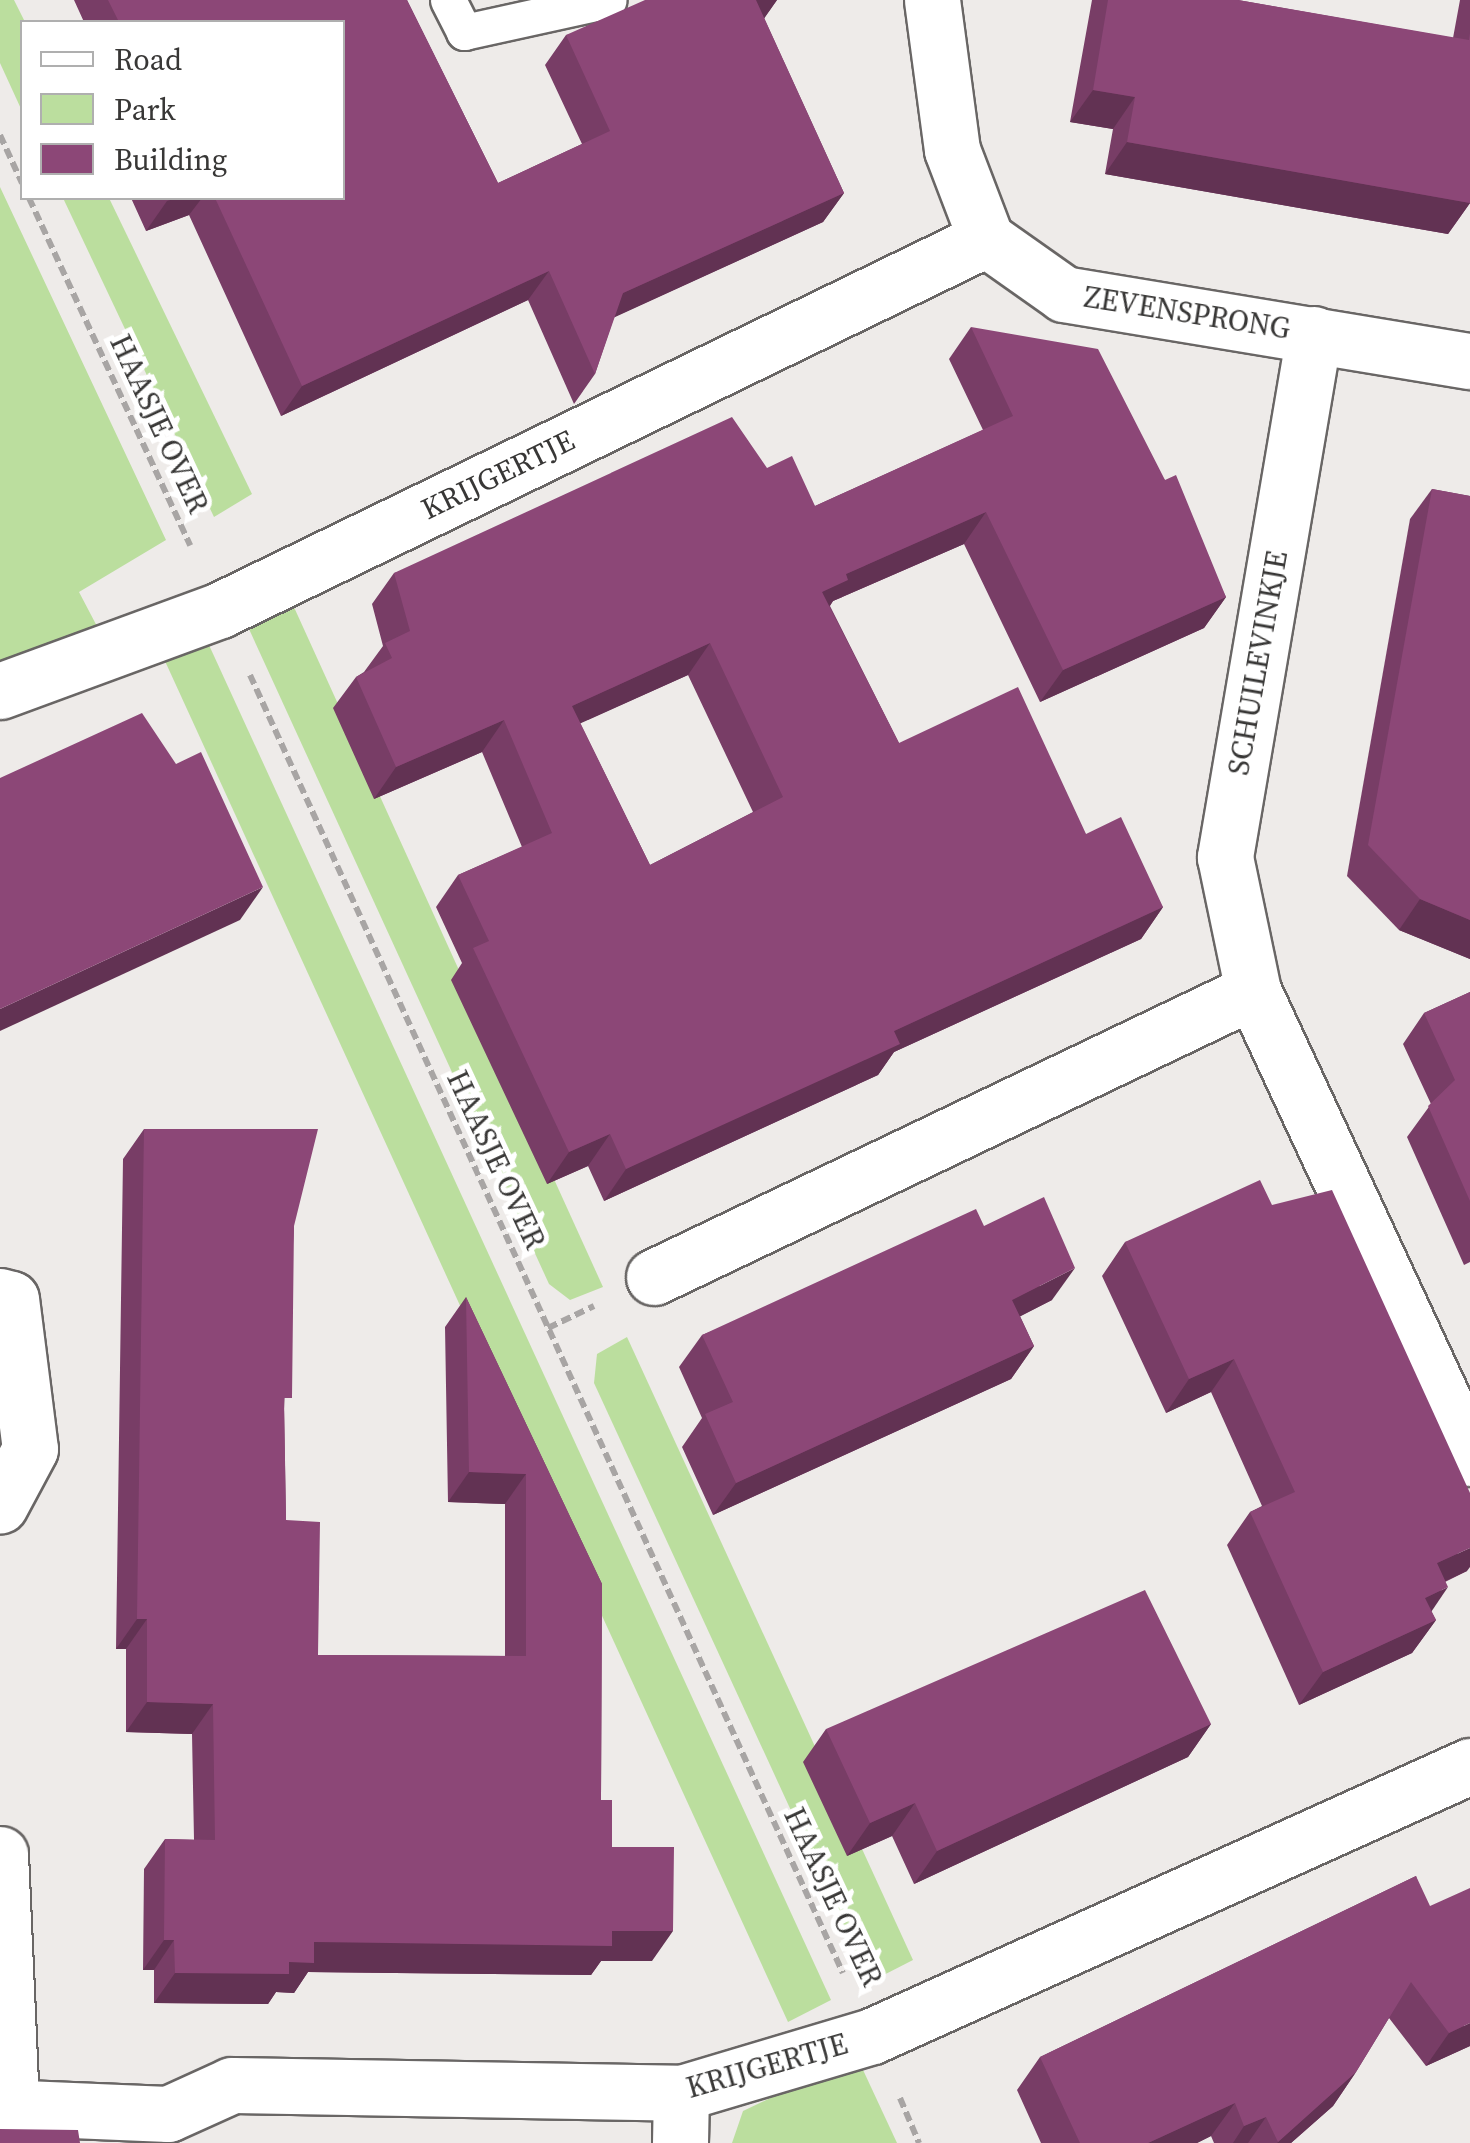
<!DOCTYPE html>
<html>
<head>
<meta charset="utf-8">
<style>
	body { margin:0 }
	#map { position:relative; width:1470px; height:2143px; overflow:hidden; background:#eeebe9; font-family:"Source Serif 4",serif }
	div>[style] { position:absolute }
	.green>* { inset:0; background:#bbde9e }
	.path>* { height:6px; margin-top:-3px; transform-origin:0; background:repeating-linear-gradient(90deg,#a8a5a4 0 10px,transparent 0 15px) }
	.roads { filter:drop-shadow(2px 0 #696665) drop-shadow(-2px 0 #696665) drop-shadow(0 2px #696665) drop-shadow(0 -2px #696665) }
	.service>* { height:35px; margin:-17.5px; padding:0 17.5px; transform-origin:17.5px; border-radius:17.5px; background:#fff }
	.minor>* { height:55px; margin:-27.5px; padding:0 27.5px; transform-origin:27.5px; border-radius:27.5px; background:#fff }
	.wall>* { inset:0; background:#783d66 }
	.shaded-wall>* { inset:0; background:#623253 }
	.building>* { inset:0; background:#8c4777 }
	span { translate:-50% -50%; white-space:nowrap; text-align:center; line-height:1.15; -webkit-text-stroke:10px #fff; paint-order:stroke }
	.street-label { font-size:30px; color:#383736 }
	.legend { position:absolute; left:20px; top:20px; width:325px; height:180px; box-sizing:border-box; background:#fff; border:2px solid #afafaf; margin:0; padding:12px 18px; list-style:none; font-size:30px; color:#383736 }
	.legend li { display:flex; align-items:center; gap:20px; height:50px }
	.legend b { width:50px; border:2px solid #afafaf }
</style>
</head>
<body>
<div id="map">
	<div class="green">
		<i style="clip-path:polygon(0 0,14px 0,25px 22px,22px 111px,0 63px)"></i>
		<i style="clip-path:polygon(0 187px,166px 540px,79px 592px,100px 632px,0 662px)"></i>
		<i style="clip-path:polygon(63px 198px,109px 198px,252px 494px,214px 517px)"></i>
		<i style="clip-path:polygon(283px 583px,603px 1287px,570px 1300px,549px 1284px,238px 605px)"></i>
		<i style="clip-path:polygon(203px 632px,831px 2000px,788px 2022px,159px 648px)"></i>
		<i style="clip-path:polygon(627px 1337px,913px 1960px,870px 1982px,594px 1383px,597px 1354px)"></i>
		<i style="clip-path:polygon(857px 2057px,897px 2143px,732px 2143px,743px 2111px)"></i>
	</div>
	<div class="path">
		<i style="left:0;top:135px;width:53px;rotate:65.4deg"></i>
		<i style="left:29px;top:198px;width:383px;rotate:65.1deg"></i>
		<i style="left:250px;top:675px;width:1427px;rotate:65.45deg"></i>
		<i style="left:548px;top:1328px;width:51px;rotate:-25.6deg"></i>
		<i style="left:900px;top:2098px;width:49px;rotate:67.1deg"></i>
	</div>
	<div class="roads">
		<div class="service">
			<i style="left:448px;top:0;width:36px;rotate:63deg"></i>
			<i style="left:464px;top:32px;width:148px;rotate:-12.4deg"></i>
		</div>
		<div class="minor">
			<i style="left:932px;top:0;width:151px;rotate:82.4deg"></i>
			<i style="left:952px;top:150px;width:95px;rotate:69.1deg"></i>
			<i style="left:986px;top:239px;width:95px;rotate:35.2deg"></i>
			<i style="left:1064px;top:294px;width:411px;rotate:9.4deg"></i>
			<i style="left:1314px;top:334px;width:531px;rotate:99.66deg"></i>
			<i style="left:1225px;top:857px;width:137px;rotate:78.2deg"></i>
			<i style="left:1253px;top:991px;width:515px;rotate:65.08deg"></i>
			<i style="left:0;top:691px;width:234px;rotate:-20.2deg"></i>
			<i style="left:220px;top:610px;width:851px;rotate:-25.84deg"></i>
			<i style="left:654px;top:1277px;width:664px;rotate:-25.52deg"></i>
			<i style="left:0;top:1296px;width:11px;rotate:15deg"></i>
			<i style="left:11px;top:1299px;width:151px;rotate:82.8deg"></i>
			<i style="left:30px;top:1449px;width:64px;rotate:118.2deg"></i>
			<i style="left:0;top:1854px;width:253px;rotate:87.5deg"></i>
			<i style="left:0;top:2107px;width:168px;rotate:2.4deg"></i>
			<i style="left:168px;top:2114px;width:70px;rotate:-24.4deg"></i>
			<i style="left:232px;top:2085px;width:449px;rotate:1deg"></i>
			<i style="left:681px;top:2093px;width:199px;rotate:-16.6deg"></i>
			<i style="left:872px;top:2036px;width:656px;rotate:-24.3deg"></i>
			<i style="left:680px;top:2143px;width:50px;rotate:-88.9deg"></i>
		</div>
	</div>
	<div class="wall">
		<i style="clip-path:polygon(74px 0,407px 0,498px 183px,582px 144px,545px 65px,566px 35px,777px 0,764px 18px,844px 193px,823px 222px,614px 317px,595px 374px,574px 404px,528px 300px,281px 416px,189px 215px,146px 231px,131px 198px,342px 198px,342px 22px,84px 22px)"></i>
		<i style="clip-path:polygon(1092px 0,1238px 0,1453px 38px,1460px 0,1470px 0,1470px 203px,1448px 234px,1105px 174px,1113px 129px,1070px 122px)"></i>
		<i style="clip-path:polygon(evenodd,971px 327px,1165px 480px,1226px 597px,1204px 628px,1040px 702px,964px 544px,833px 601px,830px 606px,899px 743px,1086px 834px,1163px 907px,1141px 939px,894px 1052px,878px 1075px,604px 1201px,588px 1166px,547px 1184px,451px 980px,462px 963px,436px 907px,458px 875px,522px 847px,482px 752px,374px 799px,333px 708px,356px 677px,364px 672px,383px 646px,372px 604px,394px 573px,767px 468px,815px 506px,983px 430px,949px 359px,971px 327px,688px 675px,753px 812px,650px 865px,580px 723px,688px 675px)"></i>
		<i style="clip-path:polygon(1432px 489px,1470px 496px,1470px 959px,1399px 930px,1347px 876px,1410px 519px)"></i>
		<i style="clip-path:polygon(1470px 992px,1470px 1262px,1464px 1265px,1407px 1137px,1431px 1104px,1403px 1044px,1424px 1013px)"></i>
		<i style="clip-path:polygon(144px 1129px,294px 1226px,284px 1409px,286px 1520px,318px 1655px,505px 1656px,505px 1504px,448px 1502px,445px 1327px,466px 1297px,602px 1584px,601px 1800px,612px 1847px,652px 1961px,601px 1961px,591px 1975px,308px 1972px,294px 1993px,276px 1992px,268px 2004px,154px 2003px,154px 1970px,143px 1970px,144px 1869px,165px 1839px,194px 1840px,192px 1734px,126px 1732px,126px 1649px,116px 1649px,123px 1159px)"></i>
		<i style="clip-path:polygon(1272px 1205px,1467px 1571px,1445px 1582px,1431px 1611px,1436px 1620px,1412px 1653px,1299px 1705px,1227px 1545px,1250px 1512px,1262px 1506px,1211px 1392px,1166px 1413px,1102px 1276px,1125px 1242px)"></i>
		<i style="clip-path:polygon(984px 1226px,1052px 1300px,1020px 1316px,1034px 1346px,1011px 1379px,713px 1515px,682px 1447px,702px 1418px,679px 1367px,702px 1335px)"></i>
		<i style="clip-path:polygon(1211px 1724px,1188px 1757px,914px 1884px,892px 1836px,847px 1856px,803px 1762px,826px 1729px)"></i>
		<i style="clip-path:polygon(1416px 1876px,1470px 2046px,1426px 2066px,1389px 2018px,1356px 2072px,1333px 2106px,1291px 2143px,1214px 2143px,1211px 2136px,1197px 2143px,1041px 2143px,1017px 2090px,1040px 2057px)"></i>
	</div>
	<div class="shaded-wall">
		<i style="clip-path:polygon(741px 0,777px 0,761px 23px)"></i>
		<i style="clip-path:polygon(1093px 90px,1135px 97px,1113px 129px,1070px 122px)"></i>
		<i style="clip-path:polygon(1127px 142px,1470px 203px,1448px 234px,1105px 174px)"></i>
		<i style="clip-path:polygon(844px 193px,823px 222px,602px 323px,623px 293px)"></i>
		<i style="clip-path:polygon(177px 198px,202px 198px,189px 215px,146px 231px,167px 201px)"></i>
		<i style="clip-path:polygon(549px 271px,528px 300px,281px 416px,302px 386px)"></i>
		<i style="clip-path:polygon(986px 512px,964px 544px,833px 601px,826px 611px,822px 592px,846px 574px)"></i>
		<i style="clip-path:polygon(1226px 597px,1204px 628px,1040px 702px,1063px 670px)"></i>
		<i style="clip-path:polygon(710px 643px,688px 675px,550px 737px,572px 706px)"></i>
		<i style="clip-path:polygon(504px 720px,482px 752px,374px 799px,396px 767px)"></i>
		<i style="clip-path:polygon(263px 887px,240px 920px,0 1031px,0 1009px)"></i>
		<i style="clip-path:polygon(1420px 899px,1470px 920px,1470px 959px,1399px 930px)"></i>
		<i style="clip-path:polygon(1163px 907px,1141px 939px,894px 1052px,878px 1075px,604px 1201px,626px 1169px,894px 1031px)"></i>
		<i style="clip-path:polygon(610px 1134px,588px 1166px,547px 1184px,569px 1152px)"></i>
		<i style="clip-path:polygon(1075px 1268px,1052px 1300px,990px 1332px,1012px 1300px)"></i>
		<i style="clip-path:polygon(1034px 1346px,1011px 1379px,713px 1515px,736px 1483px)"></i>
		<i style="clip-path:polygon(1234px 1359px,1211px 1392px,1166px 1413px,1189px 1379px)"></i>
		<i style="clip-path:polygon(469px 1472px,526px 1474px,505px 1504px,448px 1502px)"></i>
		<i style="clip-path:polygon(1470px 1548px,1470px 1567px,1467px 1571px,1413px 1596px,1437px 1563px)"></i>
		<i style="clip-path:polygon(1448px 1587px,1425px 1621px,1425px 1598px)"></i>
		<i style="clip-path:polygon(137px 1619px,147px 1619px,126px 1649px,116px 1649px)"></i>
		<i style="clip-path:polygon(1436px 1620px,1412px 1653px,1299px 1705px,1323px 1672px)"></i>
		<i style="clip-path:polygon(147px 1702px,213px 1704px,192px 1734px,126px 1732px)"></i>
		<i style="clip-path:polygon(1211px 1724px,1188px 1757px,914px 1884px,937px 1851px)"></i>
		<i style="clip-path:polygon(915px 1803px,892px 1836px,847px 1856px,870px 1823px)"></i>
		<i style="clip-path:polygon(612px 1931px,673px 1931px,652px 1961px,601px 1961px,591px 1975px,308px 1972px,294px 1993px,276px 1992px,268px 2004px,154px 2003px,175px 1973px,289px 1962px,314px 1942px)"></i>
		<i style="clip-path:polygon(164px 1940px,174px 1940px,154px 1970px,143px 1970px)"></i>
		<i style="clip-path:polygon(1470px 2023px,1470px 2046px,1426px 2066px,1449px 2033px)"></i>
		<i style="clip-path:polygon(1356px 2072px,1333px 2106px,1291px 2143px,1277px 2143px)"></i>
		<i style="clip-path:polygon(1235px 2103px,1211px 2136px,1197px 2143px,1148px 2143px)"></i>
		<i style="clip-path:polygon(1266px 2117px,1248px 2143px,1233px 2143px,1244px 2126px)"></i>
	</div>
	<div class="building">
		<i style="clip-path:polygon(108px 0,407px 0,498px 183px,610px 131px,566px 35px,645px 0,756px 0,844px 193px,623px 293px,595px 374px,549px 271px,302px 386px,215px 198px,342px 198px,342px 22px,119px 22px)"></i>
		<i style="clip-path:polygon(1108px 0,1238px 0,1469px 40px,1470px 33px,1470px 203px,1127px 142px,1135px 97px,1093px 90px)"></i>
		<i style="clip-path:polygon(evenodd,971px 327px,1098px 349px,1165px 480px,1176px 475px,1226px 597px,1063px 670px,986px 512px,846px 574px,848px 580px,822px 592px,899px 743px,1018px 687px,1086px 834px,1121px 817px,1163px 907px,894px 1031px,900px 1044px,626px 1169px,610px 1134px,569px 1152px,473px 948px,489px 941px,458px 875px,552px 833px,504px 720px,396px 767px,356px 677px,392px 658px,385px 643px,410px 631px,394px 573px,732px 417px,767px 468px,792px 456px,815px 506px,1013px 416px,971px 327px,710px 643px,783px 797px,650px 865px,572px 706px,710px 643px)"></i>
		<i style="clip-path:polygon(1432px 489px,1470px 496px,1470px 920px,1420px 899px,1368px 845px)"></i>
		<i style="clip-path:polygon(142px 713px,176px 764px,201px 752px,263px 887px,0 1009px,0 778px)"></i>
		<i style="clip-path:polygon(1470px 992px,1470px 1201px,1428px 1106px,1455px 1080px,1424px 1013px)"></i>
		<i style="clip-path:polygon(144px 1129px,318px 1129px,294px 1226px,292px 1398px,284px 1398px,286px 1520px,320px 1522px,318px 1655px,526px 1656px,526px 1474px,469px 1472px,466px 1297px,602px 1584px,601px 1800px,612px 1800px,612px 1847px,674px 1847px,673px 1931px,612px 1931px,612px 1946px,314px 1942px,314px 1963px,289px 1962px,289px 1974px,175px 1973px,174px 1940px,164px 1940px,165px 1839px,215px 1840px,213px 1704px,147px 1702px,147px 1619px,137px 1619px)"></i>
		<i style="clip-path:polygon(1260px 1180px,1272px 1205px,1332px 1190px,1470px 1493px,1470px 1548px,1437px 1563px,1448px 1587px,1425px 1598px,1436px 1620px,1323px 1672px,1250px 1512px,1295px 1492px,1234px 1359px,1189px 1379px,1125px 1242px)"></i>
		<i style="clip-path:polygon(1044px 1197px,1075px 1268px,1012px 1300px,1034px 1346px,736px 1483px,705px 1414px,733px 1402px,702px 1335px,976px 1209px,984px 1226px)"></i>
		<i style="clip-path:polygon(1145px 1590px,1211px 1724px,937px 1851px,915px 1803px,870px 1823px,826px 1729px)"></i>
		<i style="clip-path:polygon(1416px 1876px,1430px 1906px,1470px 1888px,1470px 2023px,1449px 2033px,1411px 1982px,1356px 2072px,1278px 2142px,1266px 2117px,1244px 2126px,1235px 2103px,1148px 2143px,1080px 2143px,1040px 2057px)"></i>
		<i style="clip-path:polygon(0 2129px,78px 2130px,80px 2143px,0 2143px)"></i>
	</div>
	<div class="street-label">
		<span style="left:1187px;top:313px;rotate:9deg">ZEVENSPRONG</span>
		<span style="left:159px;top:424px;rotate:65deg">HAASJE OVER</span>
		<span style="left:498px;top:475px;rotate:-26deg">KRIJGERTJE</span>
		<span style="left:1258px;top:663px;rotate:-80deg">SCHUILEVINKJE</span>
		<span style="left:496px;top:1160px;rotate:65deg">HAASJE OVER</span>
		<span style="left:833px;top:1897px;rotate:65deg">HAASJE OVER</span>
		<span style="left:767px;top:2066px;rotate:-16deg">KRIJGERTJE</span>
	</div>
	<ul class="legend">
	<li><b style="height:12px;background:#fff"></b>Road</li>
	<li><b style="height:28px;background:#bbde9e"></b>Park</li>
	<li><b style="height:28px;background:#8c4777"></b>Building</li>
	</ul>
</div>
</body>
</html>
